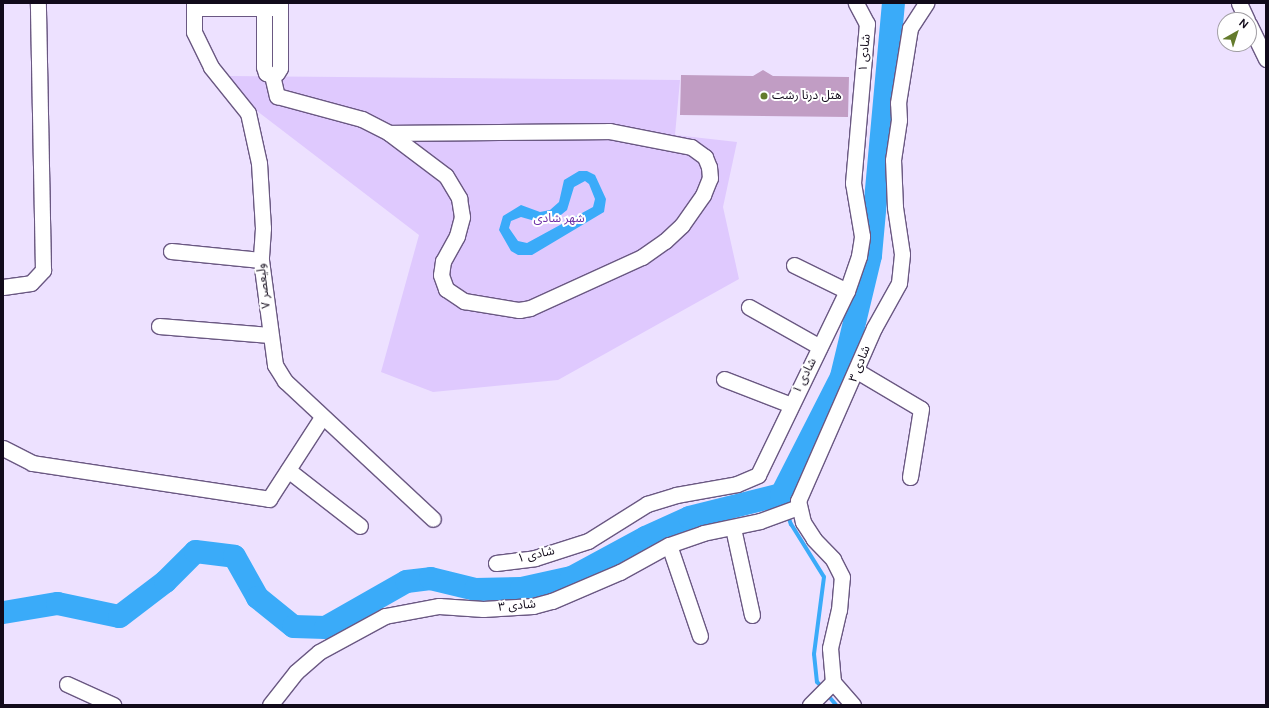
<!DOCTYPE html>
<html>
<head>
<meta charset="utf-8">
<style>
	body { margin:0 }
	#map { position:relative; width:1269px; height:708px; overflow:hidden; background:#ede1ff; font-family:"DM Sans","Noto Sans Arabic",sans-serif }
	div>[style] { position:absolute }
	.green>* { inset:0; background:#dfc9fe }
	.water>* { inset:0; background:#3aabf9 }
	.stream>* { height:4px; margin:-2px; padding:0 2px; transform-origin:2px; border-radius:2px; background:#3aabf9 }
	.river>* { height:23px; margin:-11.5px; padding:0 11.5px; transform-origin:11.5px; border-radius:11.5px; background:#3aabf9 }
	.building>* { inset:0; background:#c19dc4 }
	.roads { filter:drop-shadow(1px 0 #6a5882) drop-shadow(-1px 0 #6a5882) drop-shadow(0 1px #6a5882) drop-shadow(0 -1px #6a5882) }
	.minor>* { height:15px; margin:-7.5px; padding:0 7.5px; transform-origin:7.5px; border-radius:7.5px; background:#fff }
	.dots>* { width:11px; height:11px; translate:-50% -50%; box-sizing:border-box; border:2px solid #fff; border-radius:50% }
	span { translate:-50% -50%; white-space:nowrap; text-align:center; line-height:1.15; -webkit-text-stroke:4px #fff; paint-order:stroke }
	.street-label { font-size:12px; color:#110a1a }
	.poi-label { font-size:12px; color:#110a1a }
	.left { translate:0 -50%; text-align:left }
	.park-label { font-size:12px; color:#6d2fa6 }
	.frame { position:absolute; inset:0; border:4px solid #110a1a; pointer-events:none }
	.north { position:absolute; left:1217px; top:12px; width:40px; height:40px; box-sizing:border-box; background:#fff; border:1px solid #a09da3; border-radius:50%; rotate:39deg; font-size:11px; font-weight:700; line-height:16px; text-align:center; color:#110a1a }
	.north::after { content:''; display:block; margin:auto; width:14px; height:18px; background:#647b2c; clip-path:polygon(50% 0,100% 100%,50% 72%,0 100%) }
</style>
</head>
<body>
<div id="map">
	<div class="green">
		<i style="clip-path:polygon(228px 76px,680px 80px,675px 135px,737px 142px,723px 207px,739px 279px,558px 380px,433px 392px,381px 372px,419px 235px,257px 111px)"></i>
	</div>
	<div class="water">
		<i style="clip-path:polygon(evenodd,579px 171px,587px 171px,595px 175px,606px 199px,604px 212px,532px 255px,518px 255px,511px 251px,499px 230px,503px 216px,521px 205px,540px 212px,550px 210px,559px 202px,564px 180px,579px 171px,585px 181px,589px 184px,595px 199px,593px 207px,527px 243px,518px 241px,509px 228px,511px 221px,521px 217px,542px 223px,556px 219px,567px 210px,574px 187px,585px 181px)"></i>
	</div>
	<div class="stream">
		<i style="left:781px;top:494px;width:32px;rotate:72deg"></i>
		<i style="left:791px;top:524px;width:62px;rotate:58.1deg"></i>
		<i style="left:824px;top:577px;width:78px;rotate:97.4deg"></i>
		<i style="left:814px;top:654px;width:28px;rotate:84deg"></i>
		<i style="left:817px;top:682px;width:7px;rotate:45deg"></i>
		<i style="left:826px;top:693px;width:16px;rotate:50deg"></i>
	</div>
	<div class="river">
		<i style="left:3px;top:612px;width:55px;rotate:-9.5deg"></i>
		<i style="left:57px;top:603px;width:63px;rotate:11.8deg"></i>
		<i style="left:119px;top:616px;width:58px;rotate:-37.3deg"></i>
		<i style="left:165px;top:581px;width:42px;rotate:-45deg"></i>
		<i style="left:195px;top:551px;width:39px;rotate:7deg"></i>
		<i style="left:234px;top:556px;width:47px;rotate:60.7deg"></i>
		<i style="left:257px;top:597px;width:46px;rotate:38.9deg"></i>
		<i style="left:293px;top:626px;width:32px;rotate:2deg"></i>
		<i style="left:325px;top:627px;width:93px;rotate:-29.6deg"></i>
		<i style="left:406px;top:581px;width:24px;rotate:-7deg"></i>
		<i style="left:430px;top:578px;width:46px;rotate:13.7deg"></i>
		<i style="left:475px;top:589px;width:46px;rotate:-1.2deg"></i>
		<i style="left:521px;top:588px;width:51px;rotate:-12.4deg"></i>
		<i style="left:571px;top:577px;width:84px;rotate:-28.4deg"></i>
		<i style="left:645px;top:537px;width:48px;rotate:-24.4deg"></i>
		<i style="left:689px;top:517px;width:95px;rotate:-14deg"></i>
		<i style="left:781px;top:494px;width:132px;rotate:-63deg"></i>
		<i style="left:841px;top:376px;width:124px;rotate:-76.5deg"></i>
		<i style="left:870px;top:255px;width:253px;rotate:-84.8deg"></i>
	</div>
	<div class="building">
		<i style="clip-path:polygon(763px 70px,773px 76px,849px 77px,848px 117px,680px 115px,681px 75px,753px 76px)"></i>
	</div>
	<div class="roads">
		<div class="minor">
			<i style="left:194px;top:3px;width:29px;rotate:90deg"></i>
			<i style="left:194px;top:32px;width:39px;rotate:64deg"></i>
			<i style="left:211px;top:67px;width:59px;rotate:51.2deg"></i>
			<i style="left:248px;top:113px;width:51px;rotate:77.6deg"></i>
			<i style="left:259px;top:163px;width:65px;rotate:86.5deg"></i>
			<i style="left:263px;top:228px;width:32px;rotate:94deg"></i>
			<i style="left:261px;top:260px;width:106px;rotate:82.4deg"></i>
			<i style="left:275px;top:365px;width:19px;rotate:58deg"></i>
			<i style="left:285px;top:381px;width:202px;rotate:43deg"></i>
			<i style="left:264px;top:3px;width:64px;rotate:90deg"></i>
			<i style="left:264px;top:67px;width:6px;rotate:72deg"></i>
			<i style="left:266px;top:73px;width:6px;rotate:18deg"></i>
			<i style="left:272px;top:75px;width:5px;rotate:-22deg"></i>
			<i style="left:277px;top:73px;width:6px;rotate:-59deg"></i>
			<i style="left:280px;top:68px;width:65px;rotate:-90deg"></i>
			<i style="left:1239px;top:3px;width:19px;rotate:65deg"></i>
			<i style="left:194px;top:8px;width:79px"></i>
			<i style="left:1249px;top:24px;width:39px;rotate:64deg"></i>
			<i style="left:272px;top:75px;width:22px;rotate:77deg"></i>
			<i style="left:277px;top:96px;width:88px;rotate:15.1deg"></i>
			<i style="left:362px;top:119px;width:30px;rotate:27deg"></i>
			<i style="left:389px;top:133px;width:71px;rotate:37deg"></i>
			<i style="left:446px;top:176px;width:26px;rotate:59deg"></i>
			<i style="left:459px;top:198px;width:19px;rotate:81deg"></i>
			<i style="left:462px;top:217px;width:20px;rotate:105deg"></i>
			<i style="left:457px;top:236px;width:29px;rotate:119deg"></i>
			<i style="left:443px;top:261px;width:14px;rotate:98deg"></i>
			<i style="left:441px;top:275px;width:15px;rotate:70deg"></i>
			<i style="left:446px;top:289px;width:22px;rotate:34deg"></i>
			<i style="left:464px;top:301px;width:56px;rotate:9.3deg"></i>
			<i style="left:519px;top:310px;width:11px;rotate:-10deg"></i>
			<i style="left:530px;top:308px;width:123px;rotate:-24.5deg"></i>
			<i style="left:642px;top:257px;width:28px;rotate:-35deg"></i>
			<i style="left:665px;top:241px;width:23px;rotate:-43deg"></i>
			<i style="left:682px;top:225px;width:37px;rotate:-55deg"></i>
			<i style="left:703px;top:195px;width:18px;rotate:-68deg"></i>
			<i style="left:710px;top:178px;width:11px;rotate:-95deg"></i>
			<i style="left:709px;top:167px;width:11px;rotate:-112deg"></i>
			<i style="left:705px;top:157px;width:17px;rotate:-144deg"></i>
			<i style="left:691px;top:147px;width:84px;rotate:-169deg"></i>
			<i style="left:609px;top:131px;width:220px;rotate:179.5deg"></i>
			<i style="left:171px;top:251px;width:90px;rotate:5.7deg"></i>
			<i style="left:794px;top:265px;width:59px;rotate:26.1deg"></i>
			<i style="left:3px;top:287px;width:28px;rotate:-8deg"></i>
			<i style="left:31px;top:283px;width:18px;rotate:-47deg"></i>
			<i style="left:43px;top:270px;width:267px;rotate:-91.1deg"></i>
			<i style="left:749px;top:307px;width:81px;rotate:29.4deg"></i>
			<i style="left:159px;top:326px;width:111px;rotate:4.6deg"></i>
			<i style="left:857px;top:371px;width:74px;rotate:30.7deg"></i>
			<i style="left:921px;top:409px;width:69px;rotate:99.2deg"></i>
			<i style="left:724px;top:379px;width:72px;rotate:21.2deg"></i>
			<i style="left:3px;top:448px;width:33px;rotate:27deg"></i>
			<i style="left:32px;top:463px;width:240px;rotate:8.6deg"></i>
			<i style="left:269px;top:499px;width:98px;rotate:-57.1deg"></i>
			<i style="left:288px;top:470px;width:91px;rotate:37.9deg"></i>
			<i style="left:733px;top:528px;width:89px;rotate:77.7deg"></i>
			<i style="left:669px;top:545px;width:96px;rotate:71.2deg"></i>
			<i style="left:496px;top:563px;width:39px;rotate:-7deg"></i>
			<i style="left:535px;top:558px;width:56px;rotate:-17.8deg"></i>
			<i style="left:588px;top:541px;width:70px;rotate:-32.1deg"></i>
			<i style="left:647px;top:504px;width:30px;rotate:-17deg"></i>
			<i style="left:676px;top:495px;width:62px;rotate:-10.2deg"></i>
			<i style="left:737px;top:484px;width:23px;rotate:-23deg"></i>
			<i style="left:758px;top:475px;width:204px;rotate:-64.2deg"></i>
			<i style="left:847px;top:291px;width:37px;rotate:-71deg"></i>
			<i style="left:859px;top:256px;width:20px;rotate:-81deg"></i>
			<i style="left:862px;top:236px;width:54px;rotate:-99.6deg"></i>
			<i style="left:853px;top:183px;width:160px;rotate:-85deg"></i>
			<i style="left:867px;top:24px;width:24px;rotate:-118deg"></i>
			<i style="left:67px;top:684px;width:51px;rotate:24.5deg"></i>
			<i style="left:270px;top:705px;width:42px;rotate:-51.8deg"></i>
			<i style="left:296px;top:672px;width:30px;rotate:-41deg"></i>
			<i style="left:319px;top:652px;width:75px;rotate:-28.6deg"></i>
			<i style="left:385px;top:616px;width:55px;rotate:-10.5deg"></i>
			<i style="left:439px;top:606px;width:44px;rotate:3.9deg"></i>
			<i style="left:483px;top:609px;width:50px;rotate:-3.4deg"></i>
			<i style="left:533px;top:606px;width:20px;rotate:-15deg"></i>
			<i style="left:552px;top:601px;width:74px;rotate:-23.1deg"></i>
			<i style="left:620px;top:572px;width:56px;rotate:-28.9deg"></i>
			<i style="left:669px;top:545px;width:36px;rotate:-19deg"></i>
			<i style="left:703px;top:533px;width:58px;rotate:-11.9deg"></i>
			<i style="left:760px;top:521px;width:40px;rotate:-20.2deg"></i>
			<i style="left:810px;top:705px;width:33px;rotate:-45deg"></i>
			<i style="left:853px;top:705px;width:30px;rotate:-131deg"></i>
			<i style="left:833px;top:682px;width:34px;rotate:-95deg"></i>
			<i style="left:830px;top:648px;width:39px;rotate:-77deg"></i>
			<i style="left:839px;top:610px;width:33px;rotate:-85deg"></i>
			<i style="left:842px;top:577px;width:20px;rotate:-117deg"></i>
			<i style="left:833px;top:559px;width:28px;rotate:-134deg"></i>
			<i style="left:814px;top:539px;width:20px;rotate:-123deg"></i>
			<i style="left:803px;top:522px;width:22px;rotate:-103deg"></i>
			<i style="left:798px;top:501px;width:189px;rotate:-66.3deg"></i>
			<i style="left:874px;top:328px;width:51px;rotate:-60.9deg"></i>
			<i style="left:899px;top:283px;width:29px;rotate:-84deg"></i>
			<i style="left:902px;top:254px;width:48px;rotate:-98.5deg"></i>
			<i style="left:895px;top:207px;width:47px;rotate:-92.4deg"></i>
			<i style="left:893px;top:160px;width:40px;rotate:-81.5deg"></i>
			<i style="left:899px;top:120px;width:17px;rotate:-93deg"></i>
			<i style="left:898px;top:103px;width:76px;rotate:-80.9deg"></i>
			<i style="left:910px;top:28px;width:30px;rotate:-57deg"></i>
		</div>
	</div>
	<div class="dots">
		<i style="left:764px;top:96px;background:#647b2c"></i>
	</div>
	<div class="street-label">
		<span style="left:865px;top:53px;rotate:-85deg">شادی ۱</span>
		<span style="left:264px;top:286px;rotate:-97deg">ولیعصر ۷</span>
		<span style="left:860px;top:364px;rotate:-68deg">شادی ۳</span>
		<span style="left:805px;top:376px;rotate:-63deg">شادی ۱</span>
		<span style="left:536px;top:555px;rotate:-13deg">شادی ۱</span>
		<span style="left:517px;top:606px;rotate:-5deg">شادی ۳</span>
	</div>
	<div class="poi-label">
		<span class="left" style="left:772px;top:96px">هتل درنا رشت</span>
	</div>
	<div class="park-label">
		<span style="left:559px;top:219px">شهر شادی</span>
	</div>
	<div class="frame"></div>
	<div class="north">N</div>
</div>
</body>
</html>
